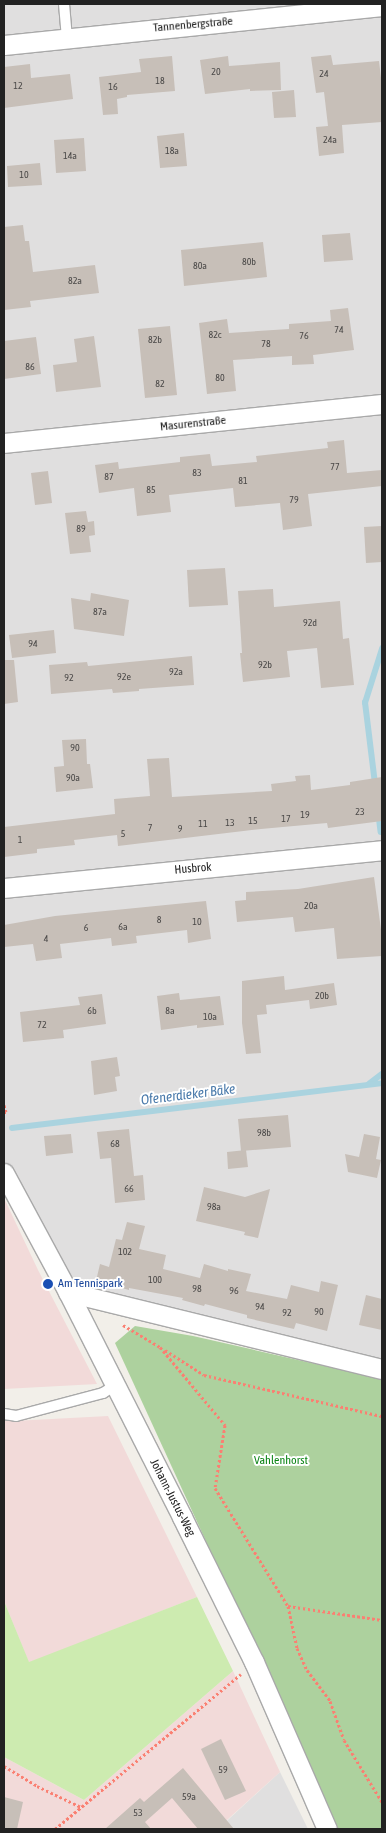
<!DOCTYPE html>
<html>
<head>
<meta charset="utf-8">
<style>
	body { margin:0 }
	#map { position:relative; width:386px; height:1833px; overflow:hidden; background:#f2efe9; font-family:"Asap Condensed",sans-serif }
	div>[style] { position:absolute }
	.residential>* { inset:0; background:#e0dfdf }
	.commercial>* { inset:0; background:#f2dad9 }
	.grass>* { inset:0; background:#cdebb0 }
	.forest>* { inset:0; background:#add19e }
	.stream>* { height:5.5px; margin:-2.75px; padding:0 2.75px; transform-origin:2.75px; border-radius:2.75px; background:#aad3df }
	.building>* { inset:0; background:#c7bfb8 }
	.path>* { height:3px; margin-top:-1.5px; transform-origin:0; background:repeating-linear-gradient(90deg,#fa8072 0 2.5px,transparent 0 5px) }
	.roads { filter:drop-shadow(1px 0 #a9a9a9) drop-shadow(-1px 0 #a9a9a9) drop-shadow(0 1px #a9a9a9) drop-shadow(0 -1px #a9a9a9) }
	.service>* { height:10px; margin:-5px; padding:0 5px; transform-origin:5px; border-radius:5px; background:#fff }
	.minor>* { height:19px; margin:-9.5px; padding:0 9.5px; transform-origin:9.5px; border-radius:9.5px; background:#fff }
	.dots>* { width:14px; height:14px; translate:-50% -50%; box-sizing:border-box; border:2px solid #fff; border-radius:50% }
	span { translate:-50% -50%; white-space:nowrap; text-align:center; line-height:1.15; -webkit-text-stroke:4px #fff; paint-order:stroke }
	.number-label { font-size:10px; color:#4b4948 }
	.number-label span { -webkit-text-stroke-width:0 }
	.street-label { font-size:12px; color:#222 }
	.transit-label { font-size:12px; color:#164399 }
	.left { translate:0 -50%; text-align:left }
	.park-label { font-size:12px; color:#0c8416 }
	.water-label { font-size:14px; color:#4a7aab; font-style:italic }
	.frame { position:absolute; inset:0; border:5px solid #222; pointer-events:none }
</style>
</head>
<body>
<div id="map">
	<div class="residential">
		<i style="clip-path:polygon(4px 4px,382px 4px,382px 1369px,68px 1292px,4px 1170px)"></i>
		<i style="clip-path:polygon(280px 1772px,308px 1829px,218px 1829px)"></i>
	</div>
	<div class="commercial">
		<i style="clip-path:polygon(4px 1198px,38px 1270px,97px 1384px,4px 1389px)"></i>
		<i style="clip-path:polygon(108px 1416px,197px 1597px,29px 1663px,4px 1601px,4px 1419px,14px 1421px)"></i>
		<i style="clip-path:polygon(233px 1671px,280px 1772px,217px 1829px,4px 1829px,4px 1757px,84px 1800px)"></i>
	</div>
	<div class="grass">
		<i style="clip-path:polygon(197px 1597px,233px 1671px,84px 1800px,4px 1757px,4px 1601px,29px 1662px)"></i>
	</div>
	<div class="forest">
		<i style="clip-path:polygon(135px 1326px,193px 1336px,382px 1379px,382px 1829px,338px 1829px,115px 1343px)"></i>
	</div>
	<div class="stream">
		<i style="left:375px;top:784px;width:82px;rotate:-97deg"></i>
		<i style="left:365px;top:703px;width:57px;rotate:-72.5deg"></i>
		<i style="left:379px;top:815px;width:17px;rotate:83deg"></i>
		<i style="left:369px;top:1084px;width:16px;rotate:-38deg"></i>
		<i style="left:12px;top:1128px;width:373px;rotate:-6.9deg"></i>
	</div>
	<div class="building">
		<i style="clip-path:polygon(331px 55px,333px 65px,379px 61px,382px 86px,382px 122px,342px 125px,344px 153px,319px 156px,316px 127px,328px 126px,324px 92px,316px 93px,311px 57px)"></i>
		<i style="clip-path:polygon(172px 56px,175px 91px,127px 95px,127px 97px,117px 99px,118px 114px,103px 115px,99px 77px,141px 72px,139px 59px)"></i>
		<i style="clip-path:polygon(228px 56px,229px 66px,280px 62px,281px 90px,250px 91px,250px 89px,205px 94px,200px 60px)"></i>
		<i style="clip-path:polygon(30px 64px,31px 78px,70px 74px,73px 99px,4px 108px,4px 67px)"></i>
		<i style="clip-path:polygon(294px 90px,296px 117px,274px 118px,272px 92px)"></i>
		<i style="clip-path:polygon(184px 133px,187px 166px,160px 168px,157px 136px)"></i>
		<i style="clip-path:polygon(84px 138px,86px 171px,56px 173px,54px 140px)"></i>
		<i style="clip-path:polygon(40px 163px,42px 185px,8px 187px,7px 166px)"></i>
		<i style="clip-path:polygon(23px 225px,25px 241px,29px 241px,33px 272px,95px 265px,99px 293px,30px 301px,31px 307px,4px 310px,4px 227px)"></i>
		<i style="clip-path:polygon(350px 233px,353px 260px,324px 262px,322px 235px)"></i>
		<i style="clip-path:polygon(263px 242px,267px 277px,184px 286px,181px 250px)"></i>
		<i style="clip-path:polygon(348px 308px,354px 350px,313px 355px,314px 364px,292px 365px,292px 356px,233px 360px,236px 391px,207px 394px,199px 323px,227px 319px,229px 333px,289px 329px,289px 324px,331px 321px,330px 310px)"></i>
		<i style="clip-path:polygon(170px 326px,177px 395px,145px 398px,138px 329px)"></i>
		<i style="clip-path:polygon(94px 336px,101px 387px,56px 392px,53px 365px,77px 362px,74px 339px)"></i>
		<i style="clip-path:polygon(36px 337px,41px 374px,4px 379px,4px 341px)"></i>
		<i style="clip-path:polygon(344px 440px,347px 473px,382px 470px,382px 486px,308px 494px,312px 526px,283px 530px,280px 503px,235px 507px,233px 488px,169px 495px,171px 512px,137px 516px,134px 488px,99px 493px,95px 465px,118px 462px,119px 469px,180px 462px,180px 457px,210px 454px,212px 466px,257px 462px,256px 456px,328px 448px,327px 442px)"></i>
		<i style="clip-path:polygon(48px 471px,52px 503px,35px 505px,31px 473px)"></i>
		<i style="clip-path:polygon(86px 511px,88px 522px,94px 521px,95px 535px,89px 536px,91px 552px,70px 554px,65px 513px)"></i>
		<i style="clip-path:polygon(382px 526px,382px 562px,366px 563px,364px 527px)"></i>
		<i style="clip-path:polygon(225px 568px,228px 605px,189px 607px,187px 570px)"></i>
		<i style="clip-path:polygon(273px 589px,274px 607px,340px 601px,343px 639px,349px 638px,354px 685px,321px 688px,317px 648px,287px 651px,290px 677px,243px 682px,240px 653px,242px 653px,238px 591px)"></i>
		<i style="clip-path:polygon(91px 593px,129px 600px,124px 636px,74px 629px,71px 598px,90px 601px)"></i>
		<i style="clip-path:polygon(54px 630px,56px 653px,12px 658px,9px 635px)"></i>
		<i style="clip-path:polygon(192px 656px,194px 685px,139px 689px,139px 691px,113px 693px,112px 689px,51px 694px,49px 665px,87px 662px,88px 666px)"></i>
		<i style="clip-path:polygon(4px 660px,14px 660px,18px 702px,4px 704px)"></i>
		<i style="clip-path:polygon(86px 739px,87px 764px,90px 764px,93px 788px,56px 792px,54px 767px,64px 766px,62px 740px)"></i>
		<i style="clip-path:polygon(169px 758px,172px 797px,272px 791px,271px 784px,296px 781px,295px 776px,310px 775px,311px 790px,350px 785px,350px 782px,382px 777px,382px 821px,328px 828px,327px 823px,261px 829px,118px 846px,117px 835px,74px 840px,75px 845px,37px 849px,37px 853px,4px 857px,4px 827px,115px 814px,114px 799px,150px 796px,147px 759px)"></i>
		<i style="clip-path:polygon(374px 877px,382px 937px,382px 956px,337px 959px,334px 928px,295px 932px,293px 917px,237px 922px,235px 901px,246px 900px,246px 892px,298px 889px)"></i>
		<i style="clip-path:polygon(206px 901px,211px 939px,188px 943px,187px 930px,136px 936px,137px 943px,112px 946px,111px 938px,60px 944px,62px 958px,36px 961px,33px 944px,4px 947px,4px 925px,55px 916px)"></i>
		<i style="clip-path:polygon(284px 976px,285px 990px,334px 983px,337px 1005px,310px 1009px,309px 1000px,266px 1005px,267px 1014px,257px 1015px,261px 1053px,246px 1054px,242px 1023px,242px 981px)"></i>
		<i style="clip-path:polygon(179px 993px,180px 1000px,220px 996px,224px 1025px,197px 1028px,197px 1025px,161px 1030px,157px 996px)"></i>
		<i style="clip-path:polygon(102px 994px,106px 1024px,63px 1030px,64px 1038px,23px 1042px,20px 1012px,80px 1005px,78px 997px)"></i>
		<i style="clip-path:polygon(117px 1057px,120px 1076px,115px 1077px,117px 1091px,94px 1095px,91px 1061px)"></i>
		<i style="clip-path:polygon(288px 1115px,291px 1147px,241px 1151px,238px 1119px)"></i>
		<i style="clip-path:polygon(129px 1129px,134px 1176px,143px 1175px,145px 1200px,115px 1203px,111px 1158px,100px 1159px,97px 1132px)"></i>
		<i style="clip-path:polygon(71px 1134px,73px 1153px,46px 1156px,44px 1136px)"></i>
		<i style="clip-path:polygon(364px 1134px,380px 1137px,376px 1159px,381px 1160px,377px 1178px,348px 1172px,345px 1154px,359px 1157px)"></i>
		<i style="clip-path:polygon(246px 1150px,248px 1167px,228px 1169px,227px 1152px)"></i>
		<i style="clip-path:polygon(204px 1187px,245px 1197px,270px 1189px,258px 1238px,244px 1235px,245px 1232px,196px 1221px)"></i>
		<i style="clip-path:polygon(127px 1222px,145px 1226px,139px 1249px,166px 1255px,163px 1269px,200px 1278px,204px 1264px,228px 1271px,228px 1269px,251px 1274px,246px 1291px,287px 1299px,291px 1285px,319px 1292px,321px 1281px,338px 1285px,327px 1331px,296px 1323px,294px 1329px,247px 1318px,247px 1315px,205px 1304px,204px 1306px,182px 1300px,183px 1298px,129px 1288px,129px 1290px,96px 1281px,100px 1264px,109px 1267px,116px 1239px,122px 1240px)"></i>
		<i style="clip-path:polygon(366px 1295px,382px 1299px,382px 1330px,359px 1325px)"></i>
		<i style="clip-path:polygon(221px 1739px,246px 1791px,225px 1800px,201px 1749px)"></i>
		<i style="clip-path:polygon(183px 1768px,234px 1829px,198px 1829px,172px 1798px,145px 1822px,151px 1829px,105px 1829px,140px 1798px,144px 1802px)"></i>
		<i style="clip-path:polygon(4px 1797px,23px 1802px,17px 1829px,4px 1829px)"></i>
	</div>
	<div class="path">
		<i style="left:4px;top:1105px;width:7px;rotate:74deg"></i>
		<i style="left:6px;top:1112px;width:2px;rotate:180deg"></i>
		<i style="left:123px;top:1325px;width:43px;rotate:30.7deg"></i>
		<i style="left:160px;top:1347px;width:102px;rotate:50.2deg"></i>
		<i style="left:225px;top:1425px;width:64px;rotate:99deg"></i>
		<i style="left:215px;top:1488px;width:139px;rotate:58.3deg"></i>
		<i style="left:288px;top:1606px;width:43px;rotate:77.9deg"></i>
		<i style="left:297px;top:1648px;width:24px;rotate:66deg"></i>
		<i style="left:307px;top:1670px;width:39px;rotate:53deg"></i>
		<i style="left:330px;top:1701px;width:41px;rotate:70.3deg"></i>
		<i style="left:344px;top:1740px;width:73px;rotate:58.5deg"></i>
		<i style="left:165px;top:1350px;width:46px;rotate:32.7deg"></i>
		<i style="left:204px;top:1375px;width:183px;rotate:13deg"></i>
		<i style="left:288px;top:1606px;width:95px;rotate:8.5deg"></i>
		<i style="left:4px;top:1766px;width:39px;rotate:31deg"></i>
		<i style="left:37px;top:1786px;width:49px;rotate:25.5deg"></i>
		<i style="left:55px;top:1829px;width:242px;rotate:-39.8deg"></i>
	</div>
	<div class="roads">
		<div class="service">
			<i style="left:64px;top:4px;width:34px;rotate:85deg"></i>
			<i style="left:4px;top:1414px;width:12px;rotate:9deg"></i>
			<i style="left:16px;top:1416px;width:90px;rotate:-14.8deg"></i>
			<i style="left:103px;top:1393px;width:13px;rotate:-32deg"></i>
		</div>
		<div class="minor">
			<i style="left:4px;top:45px;width:380px;rotate:-5.9deg"></i>
			<i style="left:4px;top:443px;width:380px;rotate:-5.9deg"></i>
			<i style="left:4px;top:888px;width:380px;rotate:-5.7deg"></i>
			<i style="left:4px;top:1173px;width:135px;rotate:61.7deg"></i>
			<i style="left:68px;top:1292px;width:252px;rotate:63.1deg"></i>
			<i style="left:182px;top:1517px;width:162px;rotate:63.6deg"></i>
			<i style="left:254px;top:1662px;width:182px;rotate:66.4deg"></i>
			<i style="left:68px;top:1292px;width:323px;rotate:13.8deg"></i>
		</div>
	</div>
	<div class="dots">
		<i style="left:48px;top:1284px;background:#1a4fb4"></i>
	</div>
	<div class="number-label">
		<span style="left:216px;top:72px">20</span>
		<span style="left:324px;top:74px">24</span>
		<span style="left:160px;top:81px">18</span>
		<span style="left:18px;top:86px">12</span>
		<span style="left:113px;top:87px">16</span>
		<span style="left:330px;top:140px">24a</span>
		<span style="left:172px;top:151px">18a</span>
		<span style="left:70px;top:156px">14a</span>
		<span style="left:24px;top:175px">10</span>
		<span style="left:249px;top:262px">80b</span>
		<span style="left:200px;top:266px">80a</span>
		<span style="left:75px;top:281px">82a</span>
		<span style="left:339px;top:330px">74</span>
		<span style="left:215px;top:335px">82c</span>
		<span style="left:304px;top:336px">76</span>
		<span style="left:155px;top:340px">82b</span>
		<span style="left:266px;top:344px">78</span>
		<span style="left:30px;top:367px">86</span>
		<span style="left:220px;top:378px">80</span>
		<span style="left:160px;top:384px">82</span>
		<span style="left:335px;top:467px">77</span>
		<span style="left:197px;top:473px">83</span>
		<span style="left:109px;top:477px">87</span>
		<span style="left:243px;top:481px">81</span>
		<span style="left:151px;top:490px">85</span>
		<span style="left:294px;top:500px">79</span>
		<span style="left:81px;top:529px">89</span>
		<span style="left:100px;top:612px">87a</span>
		<span style="left:310px;top:623px">92d</span>
		<span style="left:33px;top:644px">94</span>
		<span style="left:265px;top:665px">92b</span>
		<span style="left:176px;top:672px">92a</span>
		<span style="left:124px;top:677px">92e</span>
		<span style="left:69px;top:678px">92</span>
		<span style="left:75px;top:748px">90</span>
		<span style="left:73px;top:778px">90a</span>
		<span style="left:360px;top:812px">23</span>
		<span style="left:305px;top:815px">19</span>
		<span style="left:286px;top:819px">17</span>
		<span style="left:253px;top:821px">15</span>
		<span style="left:230px;top:823px">13</span>
		<span style="left:203px;top:824px">11</span>
		<span style="left:150px;top:828px">7</span>
		<span style="left:180px;top:829px">9</span>
		<span style="left:123px;top:834px">5</span>
		<span style="left:20px;top:840px">1</span>
		<span style="left:311px;top:906px">20a</span>
		<span style="left:159px;top:920px">8</span>
		<span style="left:197px;top:922px">10</span>
		<span style="left:123px;top:927px">6a</span>
		<span style="left:86px;top:928px">6</span>
		<span style="left:46px;top:939px">4</span>
		<span style="left:322px;top:996px">20b</span>
		<span style="left:92px;top:1011px">6b</span>
		<span style="left:170px;top:1011px">8a</span>
		<span style="left:210px;top:1017px">10a</span>
		<span style="left:42px;top:1025px">72</span>
		<span style="left:264px;top:1133px">98b</span>
		<span style="left:115px;top:1144px">68</span>
		<span style="left:129px;top:1189px">66</span>
		<span style="left:214px;top:1207px">98a</span>
		<span style="left:125px;top:1252px">102</span>
		<span style="left:155px;top:1280px">100</span>
		<span style="left:197px;top:1289px">98</span>
		<span style="left:234px;top:1291px">96</span>
		<span style="left:260px;top:1307px">94</span>
		<span style="left:319px;top:1312px">90</span>
		<span style="left:287px;top:1313px">92</span>
		<span style="left:223px;top:1770px">59</span>
		<span style="left:189px;top:1797px">59a</span>
		<span style="left:138px;top:1813px">53</span>
	</div>
	<div class="street-label">
		<span style="left:193px;top:25px;rotate:-5deg">Tannenbergstraße</span>
		<span style="left:193px;top:424px;rotate:-6deg">Masurenstraße</span>
		<span style="left:193px;top:869px;rotate:-5deg">Husbrok</span>
		<span style="left:172px;top:1498px;rotate:63deg">Johann-Justus-Weg</span>
	</div>
	<div class="transit-label">
		<span class="left" style="left:58px;top:1284px">Am Tennispark</span>
	</div>
	<div class="park-label">
		<span style="left:281px;top:1461px">Vahlenhorst</span>
	</div>
	<div class="water-label">
		<span style="left:188px;top:1094px;rotate:-7deg">Ofenerdieker Bäke</span>
	</div>
	<div class="frame"></div>
</div>
</body>
</html>
